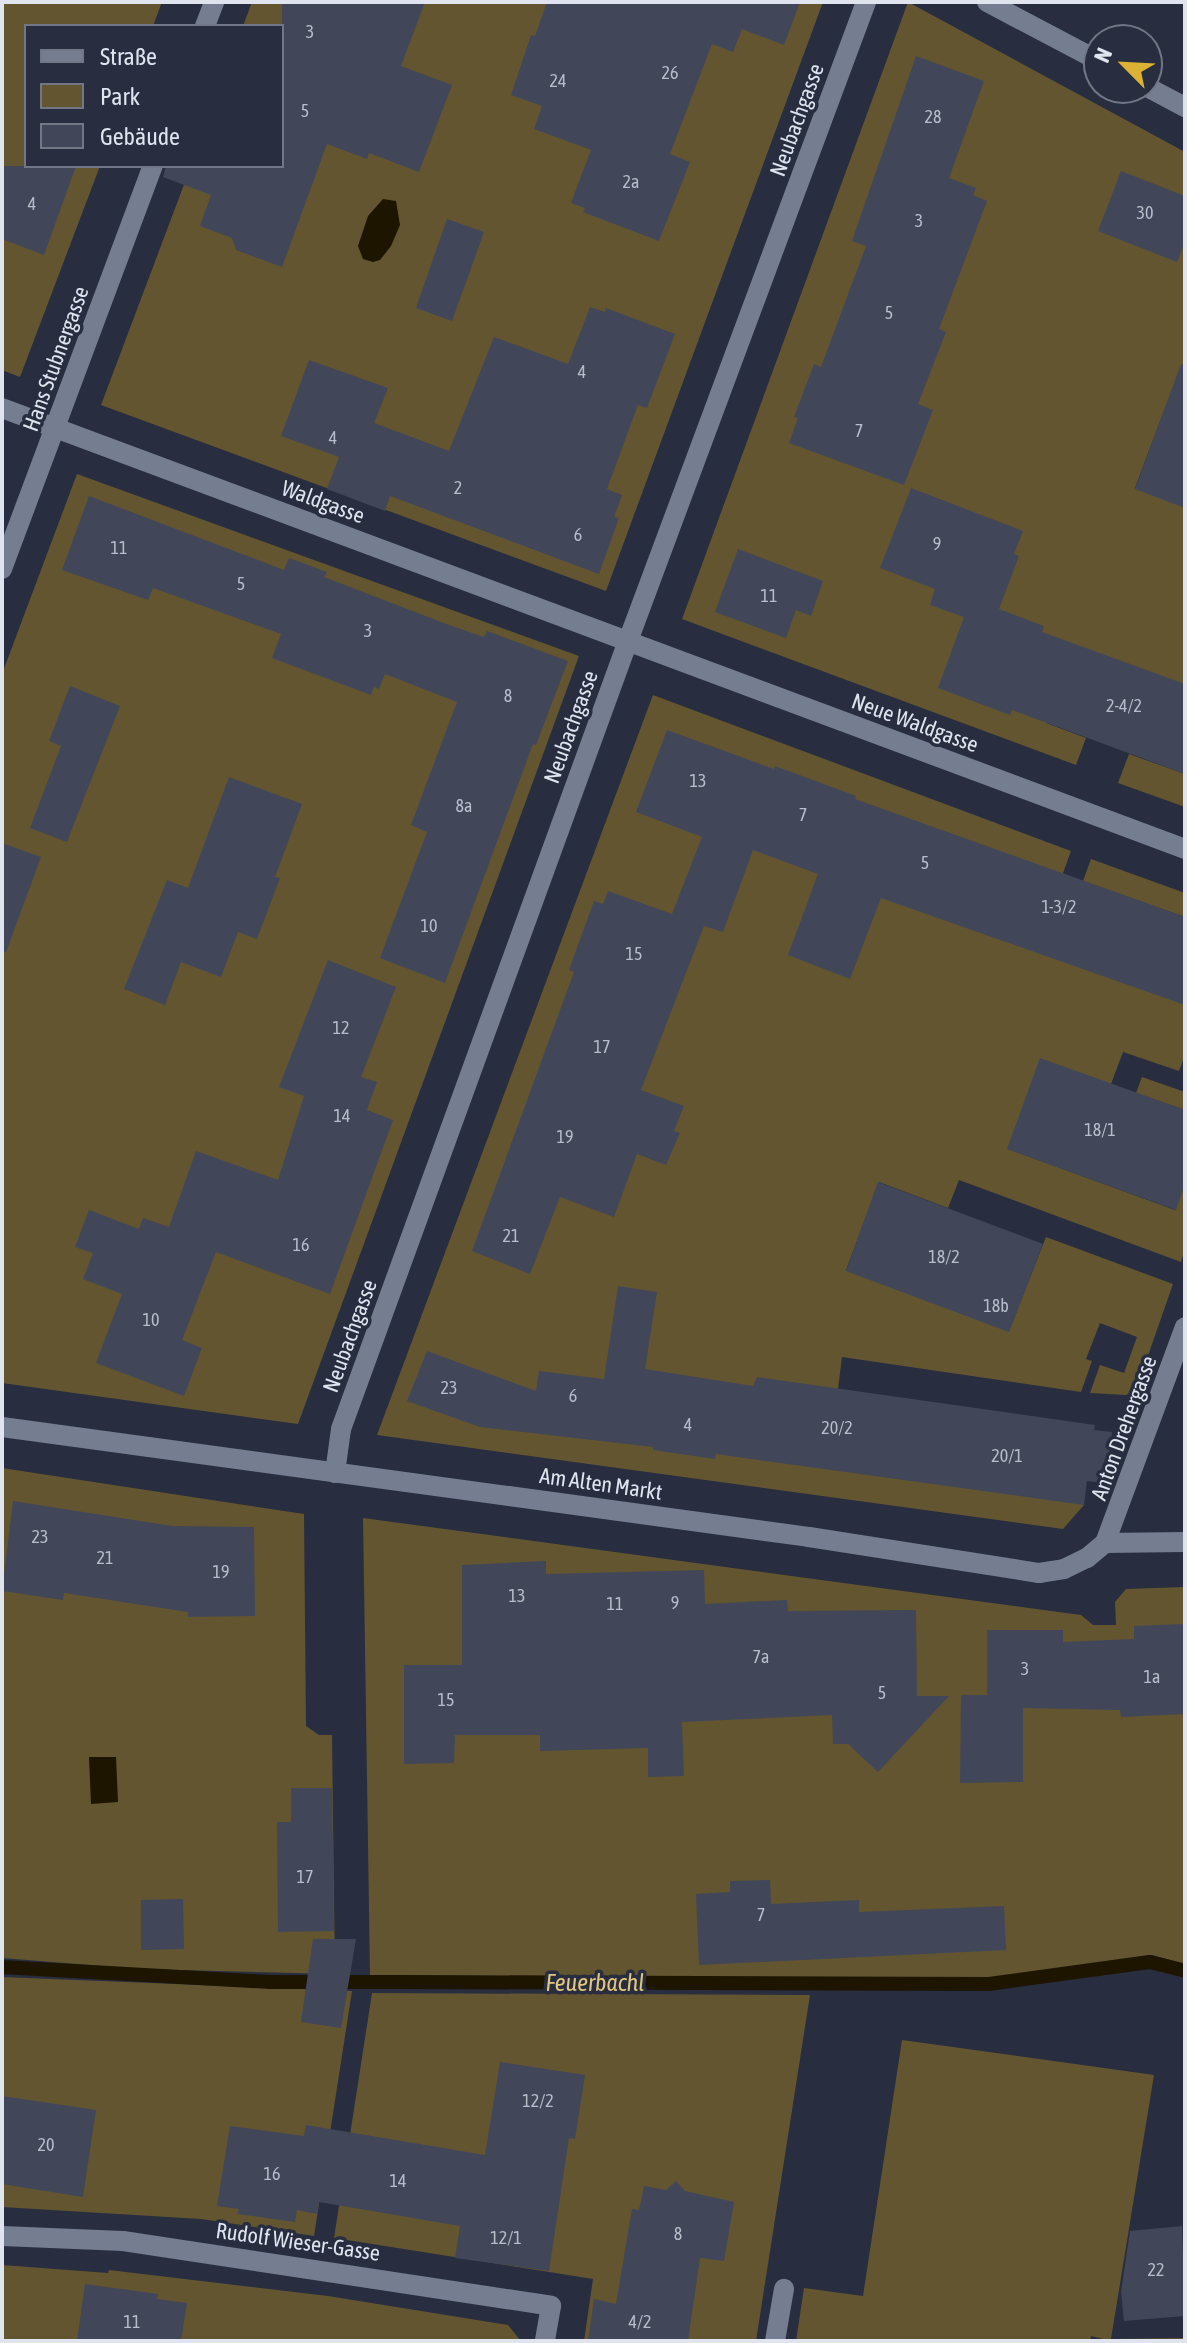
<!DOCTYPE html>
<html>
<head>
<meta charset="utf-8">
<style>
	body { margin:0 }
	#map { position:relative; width:1187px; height:2343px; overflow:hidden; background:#282e3f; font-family:"Asap Condensed",sans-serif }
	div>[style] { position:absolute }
	.green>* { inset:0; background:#625530 }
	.water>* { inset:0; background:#1d1500 }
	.stream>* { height:14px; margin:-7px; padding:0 7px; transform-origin:7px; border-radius:7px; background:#1d1500 }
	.building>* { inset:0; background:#414759 }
	.minor>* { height:20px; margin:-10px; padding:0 10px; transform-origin:10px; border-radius:10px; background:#757d90 }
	span { translate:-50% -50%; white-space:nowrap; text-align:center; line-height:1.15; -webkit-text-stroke:7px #282e3f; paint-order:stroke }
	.number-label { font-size:18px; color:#b8bdca }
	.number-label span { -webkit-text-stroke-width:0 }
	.street-label { font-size:22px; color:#e0e4ef }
	.water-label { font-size:24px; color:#e2c77c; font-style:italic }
	.frame { position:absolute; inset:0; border:4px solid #e0e4ef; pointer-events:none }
	.legend { position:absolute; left:24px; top:24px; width:260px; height:144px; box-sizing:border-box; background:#282e3f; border:2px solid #727785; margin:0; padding:10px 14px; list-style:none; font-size:24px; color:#e0e4ef }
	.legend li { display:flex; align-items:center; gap:16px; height:40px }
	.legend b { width:40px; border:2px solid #727785 }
	.north { position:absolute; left:1083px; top:24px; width:80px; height:80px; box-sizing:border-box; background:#282e3f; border:2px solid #727785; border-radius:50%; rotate:294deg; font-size:22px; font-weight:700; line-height:32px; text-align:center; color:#e0e4ef }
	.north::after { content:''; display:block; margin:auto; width:28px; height:36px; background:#dbb233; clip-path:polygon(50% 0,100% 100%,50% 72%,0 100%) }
</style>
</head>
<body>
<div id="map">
	<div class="green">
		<i style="clip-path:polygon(2px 2px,162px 2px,153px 26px,26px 26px,26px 166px,100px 166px,20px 377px,2px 370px)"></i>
		<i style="clip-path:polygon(252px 2px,823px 2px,606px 591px,101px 405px,191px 166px,282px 166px,282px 26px,243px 26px)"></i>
		<i style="clip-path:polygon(908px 2px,1185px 152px,1185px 425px,1162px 416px,1135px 488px,1185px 507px,1185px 684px,1046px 723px,1086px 738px,1076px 765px,682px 619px)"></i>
		<i style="clip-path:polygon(77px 474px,579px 656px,298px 1424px,2px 1383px,2px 674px)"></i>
		<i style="clip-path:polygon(653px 695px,1071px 851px,1063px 873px,1185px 1005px,1185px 1055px,1179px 1071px,1123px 1052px,1111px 1084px,1040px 1059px,1008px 1149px,1175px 1210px,1185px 1184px,1185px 1249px,1181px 1262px,959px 1180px,948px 1208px,879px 1182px,846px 1270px,1009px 1331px,1046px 1237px,1173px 1284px,1136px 1390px,1126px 1395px,1090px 1393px,1100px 1365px,1124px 1373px,1137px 1337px,1100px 1323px,1086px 1359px,1092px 1361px,1081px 1392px,842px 1357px,838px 1389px,1084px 1505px,1063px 1529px,377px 1435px)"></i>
		<i style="clip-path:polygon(1129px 754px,1185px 774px,1185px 807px,1118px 783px)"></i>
		<i style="clip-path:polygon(1091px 859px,1185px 893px,1185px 917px,1083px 881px)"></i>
		<i style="clip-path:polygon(1142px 1077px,1185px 1092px,1185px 1110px,1136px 1093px)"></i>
		<i style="clip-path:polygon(2px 1468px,304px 1514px,306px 1726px,319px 1735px,332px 1735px,335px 1974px,140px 1969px,2px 1958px)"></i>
		<i style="clip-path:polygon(363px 1518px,1081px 1615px,1093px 1625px,1116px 1625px,1115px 1602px,1126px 1589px,1185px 1587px,1185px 1964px,1152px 1955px,991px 1979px,370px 1975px)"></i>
		<i style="clip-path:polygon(2px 1977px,352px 1991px,314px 2236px,201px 2219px,2px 2207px)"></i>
		<i style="clip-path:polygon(372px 1993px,810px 1995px,756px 2341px,584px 2341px,593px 2279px,334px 2238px)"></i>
		<i style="clip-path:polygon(902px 2040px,1154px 2075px,1111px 2339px,1185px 2338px,1185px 2341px,1111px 2341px,1091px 2336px,1090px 2341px,796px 2341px,804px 2288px,863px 2296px)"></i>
		<i style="clip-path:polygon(2px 2265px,108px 2273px,109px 2270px,328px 2296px,508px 2325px,521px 2341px,2px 2341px)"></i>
	</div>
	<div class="water">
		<i style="clip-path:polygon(383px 199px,396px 201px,400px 225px,391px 246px,380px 260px,373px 262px,363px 259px,358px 246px,368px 216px)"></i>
		<i style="clip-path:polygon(89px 1757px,116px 1757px,118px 1802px,91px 1804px)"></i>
	</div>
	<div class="stream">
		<i style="left:2px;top:1967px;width:269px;rotate:3.2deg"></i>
		<i style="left:271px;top:1982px;width:124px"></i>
		<i style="left:395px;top:1982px;width:594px;rotate:0.19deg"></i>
		<i style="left:989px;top:1984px;width:162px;rotate:-7.8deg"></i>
		<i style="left:1150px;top:1962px;width:36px;rotate:14deg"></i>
	</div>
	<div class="building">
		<i style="clip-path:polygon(282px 2px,425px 2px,401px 66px,452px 85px,419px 172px,369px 153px,367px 159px,327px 144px,282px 267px,236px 250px,232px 238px,200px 226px,211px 195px,163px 177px,166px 166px,282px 166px)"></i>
		<i style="clip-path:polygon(547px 2px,800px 2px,784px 45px,742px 29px,733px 52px,712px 44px,670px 154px,690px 162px,659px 241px,583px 212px,585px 208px,571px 203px,591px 150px,534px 129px,542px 106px,511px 95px,531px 35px,535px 36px)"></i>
		<i style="clip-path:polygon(916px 56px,984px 81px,949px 178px,976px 188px,973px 195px,987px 201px,939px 329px,946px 332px,918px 404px,933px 410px,904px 485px,789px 443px,798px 418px,794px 417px,814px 364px,821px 367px,866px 246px,852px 241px)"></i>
		<i style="clip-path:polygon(2px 166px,76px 166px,44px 255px,2px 239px)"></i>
		<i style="clip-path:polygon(1121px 171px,1185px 196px,1185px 242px,1177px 262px,1098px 231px)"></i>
		<i style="clip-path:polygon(447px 219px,484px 232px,452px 321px,416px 308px)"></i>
		<i style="clip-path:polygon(590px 307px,605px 312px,606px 308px,675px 334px,647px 408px,638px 405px,607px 489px,622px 495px,614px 517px,619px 518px,599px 574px,390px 496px,385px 511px,327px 489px,339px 457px,281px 436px,309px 360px,388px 388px,374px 423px,449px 451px,494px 337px,568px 364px)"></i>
		<i style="clip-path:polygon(1181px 364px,1185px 365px,1185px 508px,1135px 489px)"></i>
		<i style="clip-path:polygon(911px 488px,1023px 531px,1014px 554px,1019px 556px,999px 609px,1044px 626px,1042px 632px,1185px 684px,1185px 774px,1012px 710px,1010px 715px,938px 688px,964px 617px,930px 605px,935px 589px,880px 568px)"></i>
		<i style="clip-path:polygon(89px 496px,284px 570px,289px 558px,327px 572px,324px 577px,449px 625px,484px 637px,487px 631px,568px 661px,536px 745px,533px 744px,445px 983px,380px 958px,427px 832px,411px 825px,457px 702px,385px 674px,379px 689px,374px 687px,371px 695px,272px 658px,281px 634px,153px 588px,148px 600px,62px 570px)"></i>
		<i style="clip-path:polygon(738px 549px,823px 581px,811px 616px,796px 610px,786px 638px,715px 612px)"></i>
		<i style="clip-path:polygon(70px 686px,120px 706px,67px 842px,30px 828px,61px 746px,49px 741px)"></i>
		<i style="clip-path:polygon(667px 730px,774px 769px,775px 766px,856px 796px,855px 799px,1185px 917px,1185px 1005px,881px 898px,850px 979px,788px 955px,818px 874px,753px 850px,723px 932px,704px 926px,641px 1090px,684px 1106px,674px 1131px,680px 1133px,666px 1165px,637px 1154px,614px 1217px,560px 1197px,530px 1274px,472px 1251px,574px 972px,569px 970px,594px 901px,603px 904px,608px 891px,672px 914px,702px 837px,636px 812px)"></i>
		<i style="clip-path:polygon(229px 777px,302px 804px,275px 877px,280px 878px,257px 939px,238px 932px,221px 977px,181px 962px,165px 1005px,124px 989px,167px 880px,188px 888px)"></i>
		<i style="clip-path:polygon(2px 843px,41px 857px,6px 952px,2px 951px)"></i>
		<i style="clip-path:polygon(328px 960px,396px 987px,361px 1077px,377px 1082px,367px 1110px,393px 1120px,330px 1294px,216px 1252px,182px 1340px,202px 1348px,184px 1396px,96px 1363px,122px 1294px,83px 1279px,93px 1253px,75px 1247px,89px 1210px,139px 1229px,143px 1218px,169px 1227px,196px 1151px,278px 1180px,304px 1096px,279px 1087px)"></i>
		<i style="clip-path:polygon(1040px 1058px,1185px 1110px,1185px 1184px,1176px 1210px,1007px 1149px)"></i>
		<i style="clip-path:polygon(878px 1182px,1043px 1244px,1009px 1332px,846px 1271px)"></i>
		<i style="clip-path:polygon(618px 1286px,657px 1292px,645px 1369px,753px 1386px,757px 1377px,1095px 1425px,1094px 1430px,1112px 1432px,1105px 1483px,1087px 1481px,1084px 1505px,716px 1454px,715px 1459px,653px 1450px,653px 1447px,480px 1427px,407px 1401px,427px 1351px,536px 1391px,539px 1371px,604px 1379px)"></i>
		<i style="clip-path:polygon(13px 1501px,172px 1526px,254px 1527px,255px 1616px,188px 1617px,188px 1612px,64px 1593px,63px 1600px,2px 1591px)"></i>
		<i style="clip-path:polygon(546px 1561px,546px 1574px,704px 1570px,705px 1604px,787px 1600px,788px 1611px,916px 1610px,917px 1696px,949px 1696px,878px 1772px,848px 1744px,833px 1744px,832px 1715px,682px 1722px,684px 1776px,648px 1777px,648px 1748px,540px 1751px,540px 1735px,455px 1735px,454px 1763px,404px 1764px,404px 1665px,462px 1665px,462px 1565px)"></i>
		<i style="clip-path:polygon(1185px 1624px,1185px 1714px,1121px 1717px,1120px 1710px,1023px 1708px,1023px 1782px,960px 1783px,961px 1695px,987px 1695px,987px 1630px,1063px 1630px,1063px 1642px,1134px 1639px,1134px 1626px)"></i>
		<i style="clip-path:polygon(291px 1788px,332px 1788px,334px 1931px,278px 1932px,277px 1822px,291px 1822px)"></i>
		<i style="clip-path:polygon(770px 1880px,771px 1904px,859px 1900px,859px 1912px,1004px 1906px,1006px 1950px,699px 1965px,696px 1894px,730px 1892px,730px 1881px)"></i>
		<i style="clip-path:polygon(183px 1899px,184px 1949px,141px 1950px,141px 1900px)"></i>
		<i style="clip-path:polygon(313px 1939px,356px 1939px,341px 2028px,301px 2022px)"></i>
		<i style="clip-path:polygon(500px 2062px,585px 2075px,575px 2139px,569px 2138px,549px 2271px,455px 2258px,460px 2226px,319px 2202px,317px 2214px,297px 2210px,295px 2222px,237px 2214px,239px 2209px,217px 2206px,230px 2126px,304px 2136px,306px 2125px,485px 2155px)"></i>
		<i style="clip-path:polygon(2px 2096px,96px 2110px,83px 2197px,2px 2184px)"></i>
		<i style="clip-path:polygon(676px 2181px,685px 2191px,734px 2202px,724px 2261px,700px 2258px,688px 2341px,588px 2341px,594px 2299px,616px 2304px,632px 2209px,639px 2210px,644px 2186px,666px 2190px)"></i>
		<i style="clip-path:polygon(1182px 2226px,1185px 2316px,1124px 2321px,1121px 2292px,1130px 2231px)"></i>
		<i style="clip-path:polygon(85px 2284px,158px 2294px,157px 2299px,187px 2303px,181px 2341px,77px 2341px)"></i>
	</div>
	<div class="minor">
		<i style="left:987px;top:2px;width:127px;rotate:27.8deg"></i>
		<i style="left:205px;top:26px;width:26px;rotate:-69deg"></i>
		<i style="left:1147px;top:87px;width:43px;rotate:27.8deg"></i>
		<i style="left:2px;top:408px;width:1263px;rotate:20.44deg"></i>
		<i style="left:2px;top:569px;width:430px;rotate:-69.5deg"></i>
		<i style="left:2px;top:1427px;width:814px;rotate:7.76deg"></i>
		<i style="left:809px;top:1537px;width:233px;rotate:8.9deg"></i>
		<i style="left:1039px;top:1573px;width:25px;rotate:-9deg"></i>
		<i style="left:1064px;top:1569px;width:25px;rotate:-26deg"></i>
		<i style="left:1087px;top:1558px;width:23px;rotate:-40deg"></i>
		<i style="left:1105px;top:1543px;width:80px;rotate:-0.7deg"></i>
		<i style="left:335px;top:1473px;width:44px;rotate:-82.2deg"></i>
		<i style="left:341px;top:1429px;width:839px;rotate:-69.99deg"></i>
		<i style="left:628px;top:641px;width:682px;rotate:-69.57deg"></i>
		<i style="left:1105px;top:1543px;width:230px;rotate:-69.7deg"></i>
		<i style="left:2px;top:2236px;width:121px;rotate:2.4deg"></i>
		<i style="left:123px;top:2241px;width:433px;rotate:8.6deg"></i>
		<i style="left:551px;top:2306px;width:36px;rotate:100deg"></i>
		<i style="left:775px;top:2341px;width:53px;rotate:-80.2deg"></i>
	</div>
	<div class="number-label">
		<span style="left:310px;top:32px">3</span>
		<span style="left:670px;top:73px">26</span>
		<span style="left:558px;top:81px">24</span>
		<span style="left:305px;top:111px">5</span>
		<span style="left:933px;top:117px">28</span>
		<span style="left:631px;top:182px">2a</span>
		<span style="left:32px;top:204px">4</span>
		<span style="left:1145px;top:213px">30</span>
		<span style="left:919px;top:221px">3</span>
		<span style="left:889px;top:313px">5</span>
		<span style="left:582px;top:372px">4</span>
		<span style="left:859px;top:431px">7</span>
		<span style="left:333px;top:438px">4</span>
		<span style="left:458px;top:488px">2</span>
		<span style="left:578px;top:535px">6</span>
		<span style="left:937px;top:544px">9</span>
		<span style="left:119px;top:548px">11</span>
		<span style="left:241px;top:584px">5</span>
		<span style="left:769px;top:596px">11</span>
		<span style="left:368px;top:631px">3</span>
		<span style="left:508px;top:696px">8</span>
		<span style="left:1124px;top:706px">2-4/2</span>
		<span style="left:698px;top:781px">13</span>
		<span style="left:464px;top:806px">8a</span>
		<span style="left:803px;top:815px">7</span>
		<span style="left:925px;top:863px">5</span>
		<span style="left:1059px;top:907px">1-3/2</span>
		<span style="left:429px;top:926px">10</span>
		<span style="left:634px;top:954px">15</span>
		<span style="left:341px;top:1028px">12</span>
		<span style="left:602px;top:1047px">17</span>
		<span style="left:342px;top:1116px">14</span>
		<span style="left:1100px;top:1130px">18/1</span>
		<span style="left:565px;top:1137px">19</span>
		<span style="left:511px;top:1236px">21</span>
		<span style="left:301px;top:1245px">16</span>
		<span style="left:944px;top:1257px">18/2</span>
		<span style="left:996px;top:1306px">18b</span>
		<span style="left:151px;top:1320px">10</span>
		<span style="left:449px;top:1388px">23</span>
		<span style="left:573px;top:1396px">6</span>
		<span style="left:688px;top:1425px">4</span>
		<span style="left:837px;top:1428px">20/2</span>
		<span style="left:1007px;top:1456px">20/1</span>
		<span style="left:40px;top:1537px">23</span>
		<span style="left:105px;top:1558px">21</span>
		<span style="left:221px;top:1572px">19</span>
		<span style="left:517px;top:1596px">13</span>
		<span style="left:675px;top:1603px">9</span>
		<span style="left:615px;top:1604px">11</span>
		<span style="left:761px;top:1657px">7a</span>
		<span style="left:1025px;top:1669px">3</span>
		<span style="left:1152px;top:1677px">1a</span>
		<span style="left:882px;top:1693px">5</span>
		<span style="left:446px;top:1700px">15</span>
		<span style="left:305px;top:1877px">17</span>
		<span style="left:761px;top:1915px">7</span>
		<span style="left:538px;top:2101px">12/2</span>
		<span style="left:46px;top:2145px">20</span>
		<span style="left:272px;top:2174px">16</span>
		<span style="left:398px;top:2181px">14</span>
		<span style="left:678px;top:2234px">8</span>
		<span style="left:506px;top:2238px">12/1</span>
		<span style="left:1156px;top:2270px">22</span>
		<span style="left:132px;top:2322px">11</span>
		<span style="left:640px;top:2322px">4/2</span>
	</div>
	<div class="street-label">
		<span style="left:797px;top:120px;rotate:-70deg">Neubachgasse</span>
		<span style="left:56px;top:359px;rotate:-70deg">Hans Stubnergasse</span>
		<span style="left:323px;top:502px;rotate:20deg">Waldgasse</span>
		<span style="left:915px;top:723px;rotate:20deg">Neue Waldgasse</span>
		<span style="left:571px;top:727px;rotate:-70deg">Neubachgasse</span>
		<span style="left:350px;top:1336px;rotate:-70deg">Neubachgasse</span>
		<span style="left:1124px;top:1428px;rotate:-70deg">Anton Drehergasse</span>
		<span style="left:601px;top:1484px;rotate:8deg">Am Alten Markt</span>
		<span style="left:298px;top:2242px;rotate:8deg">Rudolf Wieser-Gasse</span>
	</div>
	<div class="water-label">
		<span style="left:595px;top:1983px">Feuerbachl</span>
	</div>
	<div class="frame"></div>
	<ul class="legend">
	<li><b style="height:10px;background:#757d90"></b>Straße</li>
	<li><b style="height:22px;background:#625530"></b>Park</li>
	<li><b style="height:22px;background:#414759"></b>Gebäude</li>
	</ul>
	<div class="north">N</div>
</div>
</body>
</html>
